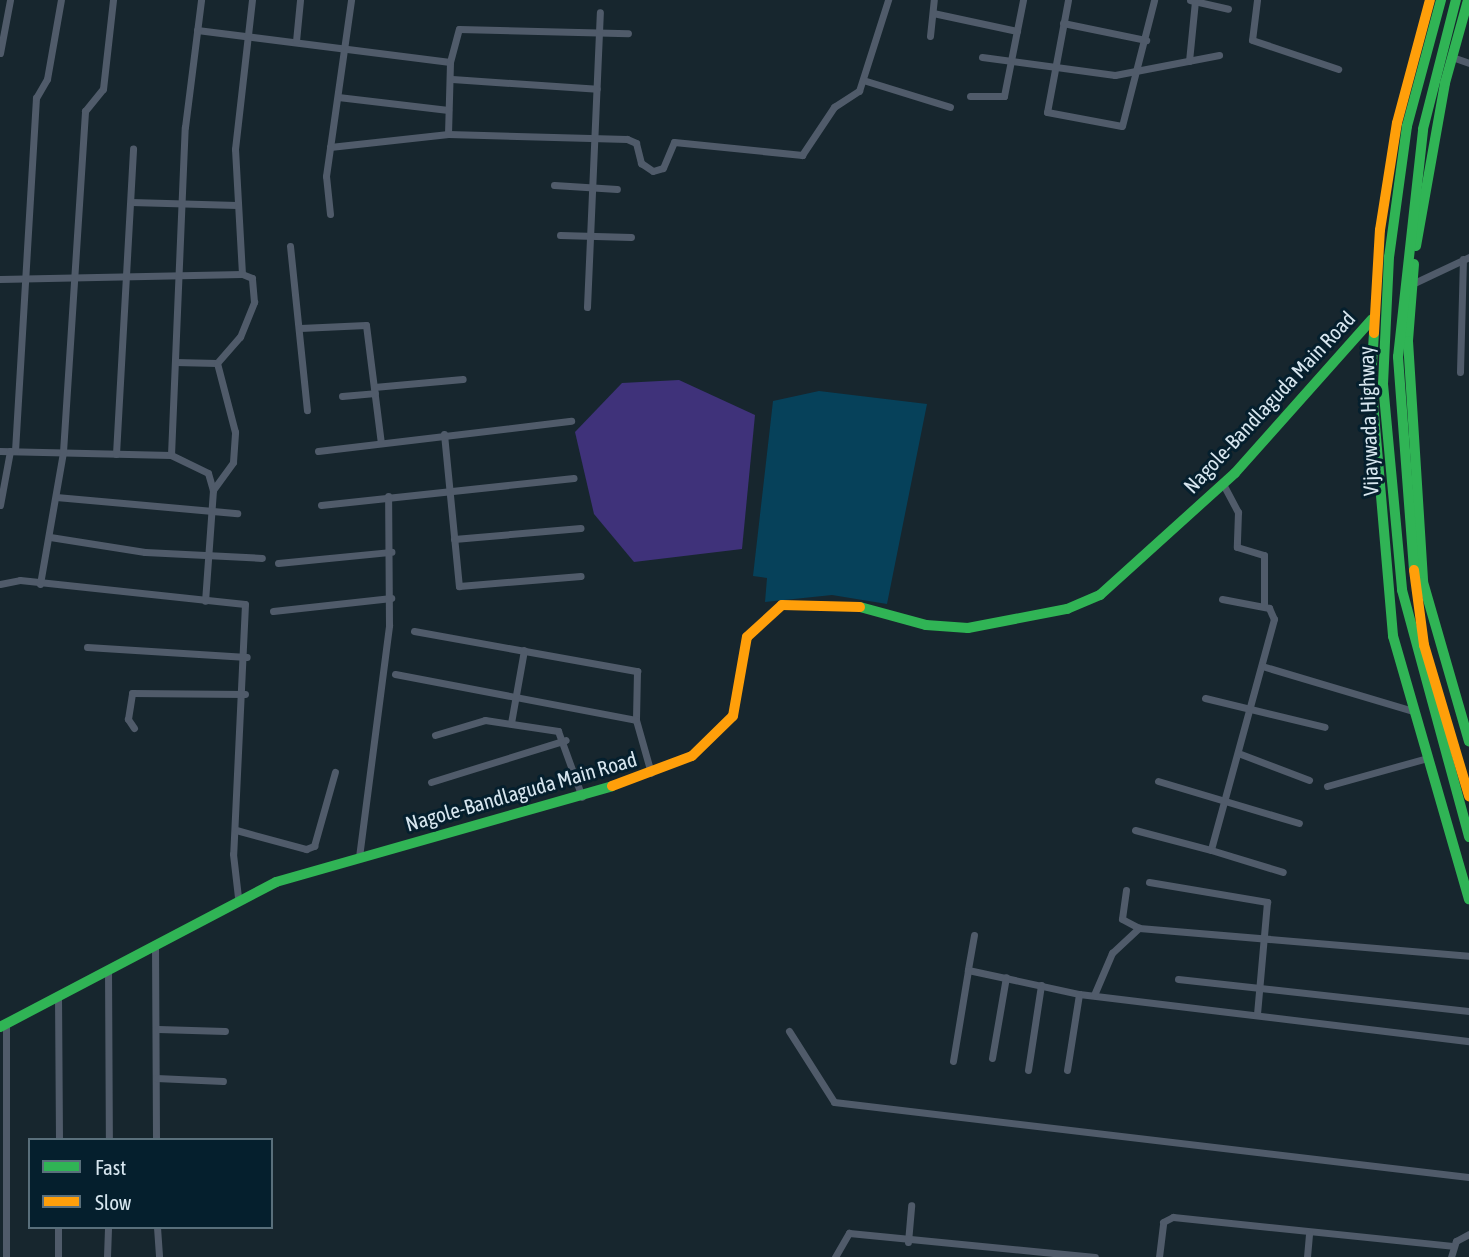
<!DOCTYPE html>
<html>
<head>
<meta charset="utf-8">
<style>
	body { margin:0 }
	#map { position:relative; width:1469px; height:1257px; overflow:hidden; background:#17262e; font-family:"Asap Condensed",sans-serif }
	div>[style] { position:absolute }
	.green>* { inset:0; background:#06415a }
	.water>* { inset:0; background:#3f327a }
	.street>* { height:7px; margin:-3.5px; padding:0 3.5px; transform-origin:3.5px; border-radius:3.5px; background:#505b6a }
	.fast>* { height:10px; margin:-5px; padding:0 5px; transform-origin:5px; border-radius:5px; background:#30b455 }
	.slow>* { height:10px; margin:-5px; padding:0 5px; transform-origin:5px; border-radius:5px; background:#ff9f0a }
	span { translate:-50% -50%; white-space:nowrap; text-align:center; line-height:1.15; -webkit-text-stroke:6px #051f2d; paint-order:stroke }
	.street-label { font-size:21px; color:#d7e6ef }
	.legend { position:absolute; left:28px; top:1138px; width:245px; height:91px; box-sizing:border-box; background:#051f2d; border:2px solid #596f7b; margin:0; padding:9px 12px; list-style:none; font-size:21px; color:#d7e6ef }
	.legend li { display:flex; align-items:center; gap:14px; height:35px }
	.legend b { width:35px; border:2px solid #596f7b }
</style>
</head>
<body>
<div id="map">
	<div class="green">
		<i style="clip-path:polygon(819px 391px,927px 404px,887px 604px,832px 595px,765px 602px,767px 578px,753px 576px,773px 401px)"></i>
	</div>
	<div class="water">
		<i style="clip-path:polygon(679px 380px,755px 415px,742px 549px,634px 562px,594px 514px,575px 432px,622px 383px)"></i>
	</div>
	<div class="street">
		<i style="left:1068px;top:0;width:114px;rotate:100.6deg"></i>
		<i style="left:1047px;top:112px;width:76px;rotate:10.6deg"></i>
		<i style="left:1122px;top:126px;width:130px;rotate:-75.7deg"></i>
		<i style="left:1190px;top:0;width:39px;rotate:13deg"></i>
		<i style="left:1257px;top:0;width:40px;rotate:97.1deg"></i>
		<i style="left:1252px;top:40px;width:91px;rotate:18.6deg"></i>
		<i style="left:933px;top:13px;width:86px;rotate:12.1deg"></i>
		<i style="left:1063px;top:23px;width:85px;rotate:11.6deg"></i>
		<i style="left:197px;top:30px;width:255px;rotate:7.2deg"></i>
		<i style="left:930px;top:36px;width:36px;rotate:-84deg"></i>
		<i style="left:296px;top:41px;width:41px;rotate:-84.4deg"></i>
		<i style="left:0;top:53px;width:54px;rotate:-79.3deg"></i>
		<i style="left:982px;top:57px;width:134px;rotate:7.7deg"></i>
		<i style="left:1115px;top:75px;width:106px;rotate:-10.9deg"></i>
		<i style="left:1452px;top:57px;width:18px;rotate:19deg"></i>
		<i style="left:1189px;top:61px;width:60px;rotate:-84.3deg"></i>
		<i style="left:452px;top:79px;width:145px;rotate:3.9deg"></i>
		<i style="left:863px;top:80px;width:91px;rotate:17.2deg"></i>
		<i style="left:970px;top:96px;width:34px"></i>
		<i style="left:1004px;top:96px;width:98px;rotate:-78.8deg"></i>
		<i style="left:338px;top:97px;width:111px;rotate:6.7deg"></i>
		<i style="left:448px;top:134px;width:72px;rotate:-88.4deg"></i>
		<i style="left:450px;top:62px;width:34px;rotate:-75deg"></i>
		<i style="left:459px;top:29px;width:169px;rotate:1.4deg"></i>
		<i style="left:330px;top:147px;width:119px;rotate:-6.3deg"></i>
		<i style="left:448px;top:134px;width:179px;rotate:1.6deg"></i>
		<i style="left:627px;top:139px;width:10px;rotate:24deg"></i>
		<i style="left:636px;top:143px;width:21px;rotate:76deg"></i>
		<i style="left:641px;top:163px;width:14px;rotate:34deg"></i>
		<i style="left:653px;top:171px;width:10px;rotate:-17deg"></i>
		<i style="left:663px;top:168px;width:28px;rotate:-67deg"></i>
		<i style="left:674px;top:142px;width:129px;rotate:5.8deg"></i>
		<i style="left:802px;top:155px;width:58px;rotate:-56.3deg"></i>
		<i style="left:834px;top:107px;width:30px;rotate:-33deg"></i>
		<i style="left:859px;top:91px;width:96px;rotate:-72.3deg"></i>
		<i style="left:554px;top:185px;width:63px;rotate:3.6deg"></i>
		<i style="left:131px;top:202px;width:106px;rotate:1.6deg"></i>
		<i style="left:330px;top:214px;width:38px;rotate:-96deg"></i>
		<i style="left:326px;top:176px;width:178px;rotate:-81.9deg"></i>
		<i style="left:560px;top:235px;width:71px;rotate:1.6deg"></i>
		<i style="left:290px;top:246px;width:165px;rotate:84.1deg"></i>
		<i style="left:0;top:279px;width:242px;rotate:-1.2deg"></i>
		<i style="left:242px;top:274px;width:125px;rotate:-93.2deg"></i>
		<i style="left:235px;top:149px;width:150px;rotate:-83.5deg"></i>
		<i style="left:1412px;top:284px;width:63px;rotate:-25.3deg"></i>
		<i style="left:587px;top:307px;width:295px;rotate:-87.5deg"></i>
		<i style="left:300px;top:328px;width:66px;rotate:-2.6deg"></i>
		<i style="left:366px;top:325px;width:119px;rotate:82.8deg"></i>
		<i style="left:175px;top:362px;width:42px;rotate:1.4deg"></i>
		<i style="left:217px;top:363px;width:35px;rotate:-49deg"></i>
		<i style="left:240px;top:337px;width:38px;rotate:-68deg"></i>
		<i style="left:254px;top:302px;width:24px;rotate:-95deg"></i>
		<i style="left:252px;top:278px;width:11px;rotate:-158deg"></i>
		<i style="left:1460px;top:372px;width:113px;rotate:-88.5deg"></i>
		<i style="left:374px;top:387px;width:89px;rotate:-5.1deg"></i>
		<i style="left:342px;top:396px;width:33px;rotate:-5deg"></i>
		<i style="left:444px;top:434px;width:153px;rotate:84.4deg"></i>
		<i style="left:459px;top:586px;width:122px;rotate:-4.7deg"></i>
		<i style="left:0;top:451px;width:171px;rotate:1.3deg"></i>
		<i style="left:171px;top:455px;width:41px;rotate:25.9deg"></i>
		<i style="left:208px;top:473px;width:18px;rotate:74deg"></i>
		<i style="left:213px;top:490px;width:111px;rotate:94.1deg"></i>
		<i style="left:15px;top:451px;width:354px;rotate:-86.6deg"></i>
		<i style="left:36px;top:98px;width:22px;rotate:-60deg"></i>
		<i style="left:47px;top:79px;width:80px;rotate:-80deg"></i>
		<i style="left:318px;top:451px;width:255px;rotate:-6.8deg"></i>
		<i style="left:116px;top:454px;width:306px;rotate:-86.8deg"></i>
		<i style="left:171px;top:455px;width:328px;rotate:-87.6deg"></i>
		<i style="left:185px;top:127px;width:128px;rotate:-82.8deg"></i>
		<i style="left:1223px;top:484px;width:32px;rotate:62deg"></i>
		<i style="left:1238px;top:512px;width:35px;rotate:92deg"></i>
		<i style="left:1237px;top:547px;width:28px;rotate:17deg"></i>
		<i style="left:1264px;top:555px;width:51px;rotate:90deg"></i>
		<i style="left:213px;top:490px;width:34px;rotate:-54deg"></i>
		<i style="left:233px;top:462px;width:30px;rotate:-86deg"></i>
		<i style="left:235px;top:432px;width:71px;rotate:-104.6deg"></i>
		<i style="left:56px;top:497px;width:182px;rotate:5.1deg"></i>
		<i style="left:0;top:505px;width:55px;rotate:-79.5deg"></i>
		<i style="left:321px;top:505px;width:254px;rotate:-6.1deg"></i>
		<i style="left:50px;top:537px;width:96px;rotate:9deg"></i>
		<i style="left:145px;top:552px;width:117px;rotate:2.9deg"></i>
		<i style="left:454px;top:539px;width:127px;rotate:-5deg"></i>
		<i style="left:278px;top:563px;width:114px;rotate:-5.6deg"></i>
		<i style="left:0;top:584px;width:20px;rotate:-11deg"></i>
		<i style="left:20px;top:580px;width:226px;rotate:6.1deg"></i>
		<i style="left:245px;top:604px;width:250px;rotate:92.7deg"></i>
		<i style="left:233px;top:854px;width:43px;rotate:83.4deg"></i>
		<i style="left:40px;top:584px;width:134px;rotate:-80.1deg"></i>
		<i style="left:63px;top:452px;width:342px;rotate:-86.3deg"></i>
		<i style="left:85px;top:111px;width:28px;rotate:-51deg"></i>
		<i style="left:103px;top:89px;width:90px;rotate:-83.6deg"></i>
		<i style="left:1222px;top:599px;width:48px;rotate:10.8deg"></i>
		<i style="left:1269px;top:608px;width:12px;rotate:66deg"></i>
		<i style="left:1274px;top:619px;width:239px;rotate:105.3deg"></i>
		<i style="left:1211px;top:850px;width:75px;rotate:17deg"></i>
		<i style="left:273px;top:611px;width:119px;rotate:-6.3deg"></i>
		<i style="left:414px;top:631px;width:227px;rotate:10.2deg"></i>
		<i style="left:637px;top:671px;width:49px;rotate:91.2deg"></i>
		<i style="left:636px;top:720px;width:55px;rotate:74.2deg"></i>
		<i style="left:87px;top:647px;width:160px;rotate:3.6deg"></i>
		<i style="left:1262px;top:666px;width:158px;rotate:16.6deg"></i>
		<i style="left:395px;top:674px;width:245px;rotate:10.8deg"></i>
		<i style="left:1205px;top:698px;width:123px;rotate:13.6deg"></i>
		<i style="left:511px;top:723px;width:74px;rotate:-79.9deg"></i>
		<i style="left:134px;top:728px;width:11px;rotate:-124deg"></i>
		<i style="left:128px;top:719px;width:26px;rotate:-81deg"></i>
		<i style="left:132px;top:693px;width:113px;rotate:0.5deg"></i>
		<i style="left:435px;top:735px;width:52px;rotate:-16.7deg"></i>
		<i style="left:485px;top:720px;width:74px;rotate:8.6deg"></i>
		<i style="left:558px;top:731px;width:70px;rotate:70deg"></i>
		<i style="left:1238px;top:753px;width:76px;rotate:20.8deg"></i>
		<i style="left:1158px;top:781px;width:147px;rotate:16.6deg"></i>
		<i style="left:431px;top:782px;width:141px;rotate:-17.3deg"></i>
		<i style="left:1327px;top:786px;width:104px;rotate:-15.6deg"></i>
		<i style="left:236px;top:830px;width:73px;rotate:15.2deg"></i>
		<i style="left:306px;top:849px;width:9px;rotate:-21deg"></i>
		<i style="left:314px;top:846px;width:77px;rotate:-74.2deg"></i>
		<i style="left:1135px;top:830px;width:79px;rotate:14.7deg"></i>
		<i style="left:359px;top:857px;width:234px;rotate:-82.6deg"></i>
		<i style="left:389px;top:625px;width:129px;rotate:-90.4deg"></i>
		<i style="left:1149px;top:882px;width:120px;rotate:9.6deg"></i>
		<i style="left:1267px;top:902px;width:111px;rotate:95.1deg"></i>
		<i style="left:1126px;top:890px;width:29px;rotate:98deg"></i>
		<i style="left:1122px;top:919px;width:19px;rotate:28deg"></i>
		<i style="left:1139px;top:928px;width:331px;rotate:4.8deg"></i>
		<i style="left:974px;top:935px;width:36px;rotate:100deg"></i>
		<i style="left:968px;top:970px;width:114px;rotate:12.2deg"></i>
		<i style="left:1079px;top:994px;width:393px;rotate:6.9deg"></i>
		<i style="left:155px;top:944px;width:196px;rotate:89.7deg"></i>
		<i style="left:108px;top:969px;width:171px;rotate:89.7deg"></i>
		<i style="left:1178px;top:979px;width:293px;rotate:6.3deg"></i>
		<i style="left:58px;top:995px;width:145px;rotate:89.6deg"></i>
		<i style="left:1094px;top:995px;width:46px;rotate:-66.8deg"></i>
		<i style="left:1112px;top:953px;width:37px;rotate:-43deg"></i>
		<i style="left:158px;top:1029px;width:67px;rotate:1.7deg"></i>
		<i style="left:789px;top:1031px;width:84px;rotate:57.6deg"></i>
		<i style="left:834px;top:1102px;width:639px;rotate:6.74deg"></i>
		<i style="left:992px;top:1058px;width:82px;rotate:-80.2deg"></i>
		<i style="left:953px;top:1061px;width:92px;rotate:-80.6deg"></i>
		<i style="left:1028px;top:1070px;width:86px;rotate:-81.3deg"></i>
		<i style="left:1067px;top:1070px;width:77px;rotate:-81deg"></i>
		<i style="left:156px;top:1078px;width:67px;rotate:2.6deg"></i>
		<i style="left:157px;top:1227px;width:30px;rotate:86deg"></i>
		<i style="left:908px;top:1242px;width:37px;rotate:-85deg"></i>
		<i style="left:6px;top:1257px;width:234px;rotate:-90deg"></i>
		<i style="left:58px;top:1257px;width:30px;rotate:-90deg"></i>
		<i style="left:107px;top:1257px;width:30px;rotate:-88deg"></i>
		<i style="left:835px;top:1257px;width:28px;rotate:-60deg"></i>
		<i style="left:849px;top:1233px;width:247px;rotate:5.6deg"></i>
		<i style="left:1159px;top:1257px;width:35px;rotate:-83deg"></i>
		<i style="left:1163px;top:1222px;width:11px;rotate:-27deg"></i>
		<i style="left:1173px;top:1217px;width:281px;rotate:5.9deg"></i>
		<i style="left:1307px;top:1257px;width:24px;rotate:-85deg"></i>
		<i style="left:1451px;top:1257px;width:17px;rotate:-73deg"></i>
		<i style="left:1456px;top:1241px;width:15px;rotate:-28deg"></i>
	</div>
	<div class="fast">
		<i style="left:1441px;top:0;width:131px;rotate:105.1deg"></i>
		<i style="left:1407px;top:126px;width:132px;rotate:97.8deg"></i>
		<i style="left:1389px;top:257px;width:127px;rotate:92.7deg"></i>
		<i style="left:1383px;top:384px;width:207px;rotate:84.7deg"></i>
		<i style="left:1402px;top:590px;width:256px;rotate:74.8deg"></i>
		<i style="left:1416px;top:246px;width:166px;rotate:-79.9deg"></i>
		<i style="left:1445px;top:83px;width:86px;rotate:-74.5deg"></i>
		<i style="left:1414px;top:264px;width:77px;rotate:94.5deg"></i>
		<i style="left:1408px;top:341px;width:241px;rotate:86.4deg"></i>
		<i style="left:1423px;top:582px;width:166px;rotate:73.9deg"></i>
		<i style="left:1374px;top:333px;width:46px;rotate:93.7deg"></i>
		<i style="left:1371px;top:379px;width:258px;rotate:85.1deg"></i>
		<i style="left:1393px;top:636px;width:274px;rotate:73.9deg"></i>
		<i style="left:1414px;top:570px;width:214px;rotate:-94.3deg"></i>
		<i style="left:1398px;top:357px;width:229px;rotate:-83.7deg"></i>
		<i style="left:1423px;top:129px;width:133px;rotate:-75.7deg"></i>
		<i style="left:860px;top:607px;width:68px;rotate:15.3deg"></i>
		<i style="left:926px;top:625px;width:42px;rotate:4.1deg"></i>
		<i style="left:968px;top:628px;width:101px;rotate:-10.9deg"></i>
		<i style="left:1067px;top:609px;width:36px;rotate:-23deg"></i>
		<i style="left:1100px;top:595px;width:182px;rotate:-42.1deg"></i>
		<i style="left:1235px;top:473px;width:206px;rotate:-48.3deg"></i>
		<i style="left:0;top:1027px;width:312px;rotate:-27.7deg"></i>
		<i style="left:276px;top:882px;width:349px;rotate:-15.9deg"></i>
	</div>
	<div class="slow">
		<i style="left:1374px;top:333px;width:103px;rotate:-86.7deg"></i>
		<i style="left:1380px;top:230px;width:108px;rotate:-81deg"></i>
		<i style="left:1397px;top:123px;width:127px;rotate:-75deg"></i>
		<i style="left:1414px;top:570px;width:76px;rotate:82.4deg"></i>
		<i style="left:1424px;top:645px;width:158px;rotate:73.4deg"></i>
		<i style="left:612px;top:786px;width:85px;rotate:-20.6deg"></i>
		<i style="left:692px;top:756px;width:57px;rotate:-44.3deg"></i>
		<i style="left:733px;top:716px;width:80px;rotate:-80deg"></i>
		<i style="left:747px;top:637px;width:47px;rotate:-42.4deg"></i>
		<i style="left:782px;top:605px;width:78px;rotate:1.5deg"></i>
	</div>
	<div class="street-label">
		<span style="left:1269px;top:402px;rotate:-47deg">Nagole-Bandlaguda Main Road</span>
		<span style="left:1368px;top:421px;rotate:-92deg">Vijaywada Highway</span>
		<span style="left:521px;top:791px;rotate:-16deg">Nagole-Bandlaguda Main Road</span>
	</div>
	<ul class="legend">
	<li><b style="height:9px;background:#30b455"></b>Fast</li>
	<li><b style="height:9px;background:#ff9f0a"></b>Slow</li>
	</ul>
</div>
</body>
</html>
